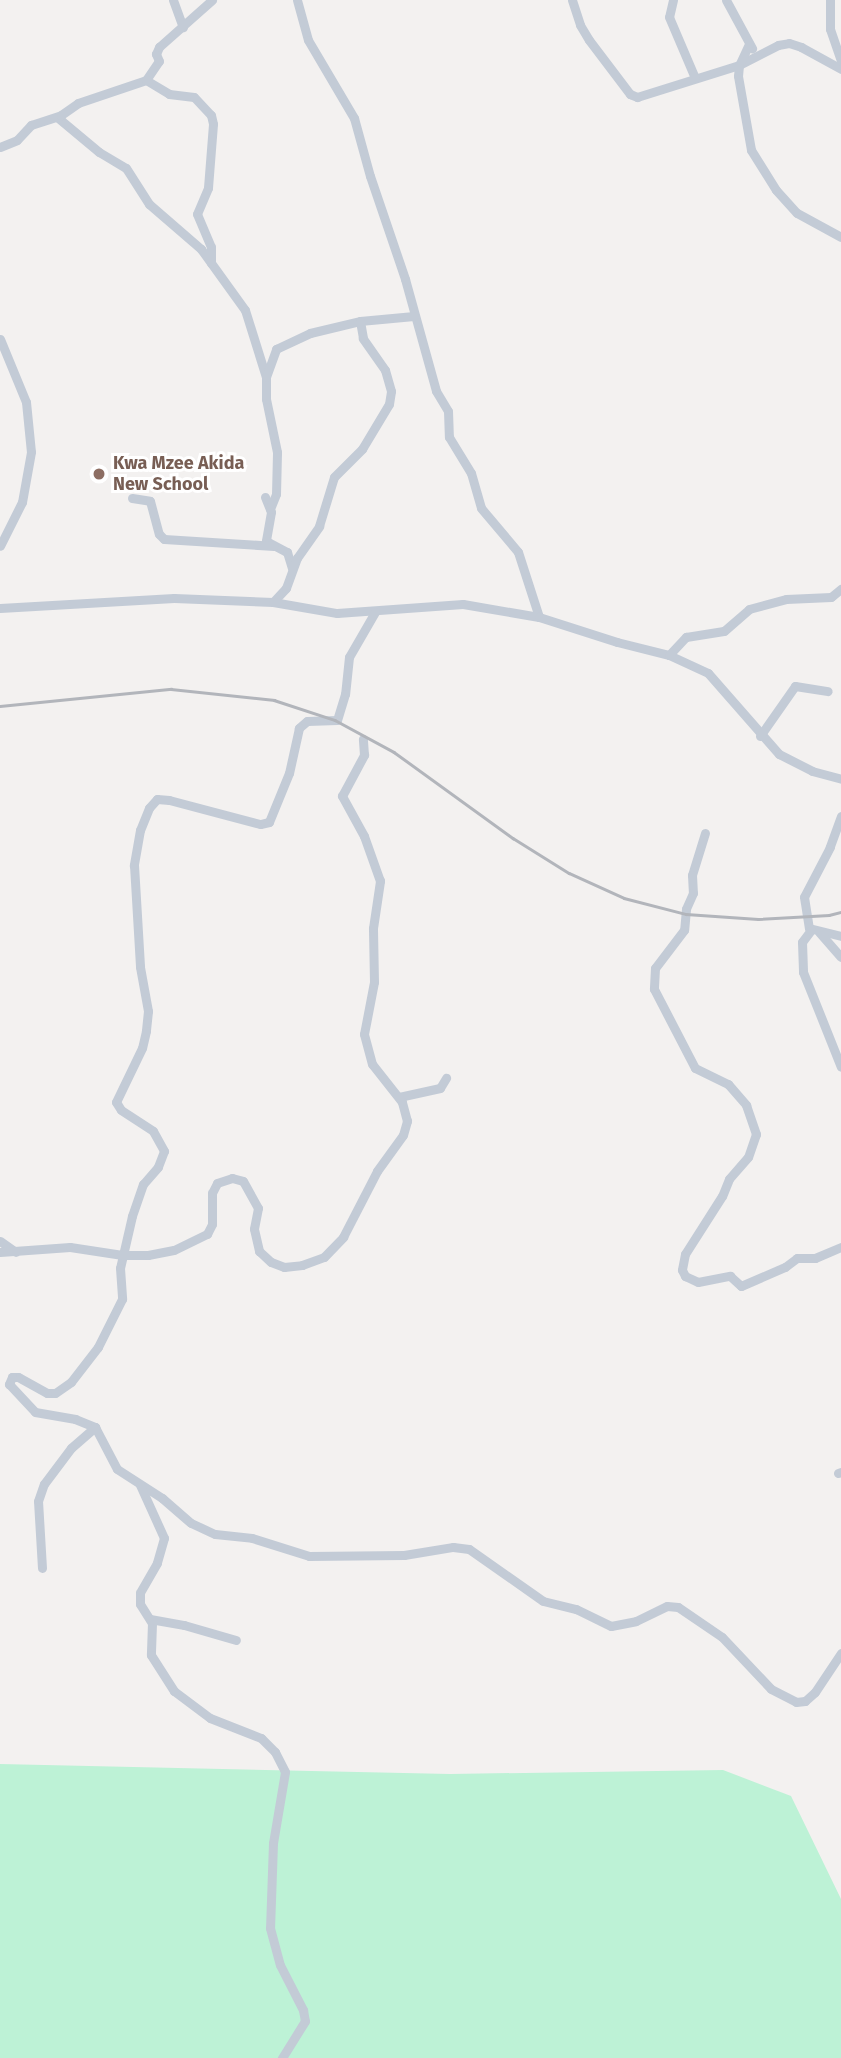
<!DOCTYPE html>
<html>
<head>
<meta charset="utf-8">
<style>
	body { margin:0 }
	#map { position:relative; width:841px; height:2058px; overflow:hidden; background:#f3f1f0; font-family:"Fira Sans",sans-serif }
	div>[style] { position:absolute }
	.green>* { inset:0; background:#bdf2d6 }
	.minor>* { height:9px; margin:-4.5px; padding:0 4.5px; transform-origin:4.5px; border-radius:4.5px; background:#c3cbd6 }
	.rail>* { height:2.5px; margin:-1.25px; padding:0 1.25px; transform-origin:1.25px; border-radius:1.25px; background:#b2b5bb }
	.dots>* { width:19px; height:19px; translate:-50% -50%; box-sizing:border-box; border:4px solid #fff; border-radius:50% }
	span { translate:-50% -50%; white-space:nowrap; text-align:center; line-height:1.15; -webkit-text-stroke:6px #fff; paint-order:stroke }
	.education-label { font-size:18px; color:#785e54; font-weight:700 }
	.left { translate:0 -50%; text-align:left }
</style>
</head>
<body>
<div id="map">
	<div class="green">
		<i style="clip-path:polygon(0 1764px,450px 1774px,723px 1770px,791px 1796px,841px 1899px,841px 2058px,0 2058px)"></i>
	</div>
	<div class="minor">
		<i style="left:173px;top:0;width:29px;rotate:70deg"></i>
		<i style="left:297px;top:0;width:41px;rotate:74.6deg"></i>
		<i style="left:308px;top:40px;width:91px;rotate:59.5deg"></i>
		<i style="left:354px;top:118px;width:60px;rotate:74.6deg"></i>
		<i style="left:370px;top:176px;width:109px;rotate:71.2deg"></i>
		<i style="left:405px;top:279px;width:116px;rotate:74.5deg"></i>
		<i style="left:436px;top:391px;width:23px;rotate:59deg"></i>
		<i style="left:448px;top:411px;width:26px;rotate:88deg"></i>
		<i style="left:449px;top:437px;width:42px;rotate:58.6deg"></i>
		<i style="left:471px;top:473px;width:36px;rotate:74deg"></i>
		<i style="left:481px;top:508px;width:57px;rotate:49.9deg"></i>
		<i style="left:518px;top:552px;width:68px;rotate:72.1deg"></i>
		<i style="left:572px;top:0;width:26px;rotate:72deg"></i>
		<i style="left:580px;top:25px;width:17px;rotate:59deg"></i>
		<i style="left:589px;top:40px;width:68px;rotate:52.8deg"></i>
		<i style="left:630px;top:94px;width:8px;rotate:23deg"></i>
		<i style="left:637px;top:97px;width:107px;rotate:-17.4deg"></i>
		<i style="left:739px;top:65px;width:44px;rotate:-27.1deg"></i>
		<i style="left:778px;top:45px;width:11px;rotate:-10deg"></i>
		<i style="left:789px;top:43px;width:13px;rotate:18deg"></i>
		<i style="left:801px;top:47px;width:46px;rotate:28.8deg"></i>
		<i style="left:673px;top:0;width:17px;rotate:103deg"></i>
		<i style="left:669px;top:17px;width:66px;rotate:66.9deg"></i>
		<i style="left:726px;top:0;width:55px;rotate:61.6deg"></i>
		<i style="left:830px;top:0;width:29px;rotate:90deg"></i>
		<i style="left:830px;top:29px;width:34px;rotate:71deg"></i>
		<i style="left:749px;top:44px;width:23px;rotate:115deg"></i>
		<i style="left:739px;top:65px;width:11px;rotate:95deg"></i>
		<i style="left:738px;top:76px;width:75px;rotate:80deg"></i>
		<i style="left:751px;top:150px;width:47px;rotate:58deg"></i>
		<i style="left:776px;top:190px;width:31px;rotate:48deg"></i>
		<i style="left:797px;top:213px;width:50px;rotate:28.6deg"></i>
		<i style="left:146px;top:80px;width:23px;rotate:-56deg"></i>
		<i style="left:159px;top:61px;width:8px;rotate:-113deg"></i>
		<i style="left:156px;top:54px;width:8px;rotate:-67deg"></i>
		<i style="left:159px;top:47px;width:71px;rotate:-41.6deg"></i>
		<i style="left:57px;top:117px;width:55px;rotate:39.8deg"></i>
		<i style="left:99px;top:152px;width:31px;rotate:31deg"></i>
		<i style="left:126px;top:168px;width:43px;rotate:57.4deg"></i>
		<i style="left:149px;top:204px;width:69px;rotate:40.9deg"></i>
		<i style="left:201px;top:249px;width:75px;rotate:54.2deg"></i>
		<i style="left:245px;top:310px;width:70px;rotate:72.6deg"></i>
		<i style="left:0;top:147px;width:18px;rotate:-22deg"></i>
		<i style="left:17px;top:140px;width:21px;rotate:-47deg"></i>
		<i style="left:31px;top:125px;width:32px;rotate:-18deg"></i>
		<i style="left:61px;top:115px;width:21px;rotate:-35deg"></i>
		<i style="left:78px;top:103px;width:72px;rotate:-18.7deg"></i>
		<i style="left:146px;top:80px;width:27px;rotate:31deg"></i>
		<i style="left:169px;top:94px;width:25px;rotate:7deg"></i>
		<i style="left:194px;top:97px;width:25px;rotate:47deg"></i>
		<i style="left:211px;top:115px;width:9px;rotate:77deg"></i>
		<i style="left:213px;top:124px;width:64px;rotate:94.5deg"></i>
		<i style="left:208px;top:188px;width:28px;rotate:113deg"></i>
		<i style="left:197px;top:214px;width:36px;rotate:67deg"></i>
		<i style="left:211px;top:247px;width:16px;rotate:90deg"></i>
		<i style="left:0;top:339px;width:68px;rotate:67.6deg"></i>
		<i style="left:26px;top:402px;width:50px;rotate:84.3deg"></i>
		<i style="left:31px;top:452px;width:51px;rotate:100.2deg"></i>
		<i style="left:22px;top:502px;width:49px;rotate:116.6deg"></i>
		<i style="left:265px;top:497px;width:16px;rotate:68deg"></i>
		<i style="left:271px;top:512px;width:29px;rotate:100deg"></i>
		<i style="left:266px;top:541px;width:24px;rotate:28deg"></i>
		<i style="left:287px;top:552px;width:17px;rotate:73deg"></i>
		<i style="left:132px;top:498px;width:18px;rotate:9deg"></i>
		<i style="left:150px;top:501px;width:34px;rotate:75deg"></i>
		<i style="left:159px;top:534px;width:7px;rotate:45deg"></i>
		<i style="left:164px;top:539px;width:110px;rotate:3.6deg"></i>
		<i style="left:270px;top:509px;width:16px;rotate:-68deg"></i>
		<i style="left:276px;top:494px;width:42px;rotate:-88.6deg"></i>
		<i style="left:277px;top:452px;width:54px;rotate:-101.7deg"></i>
		<i style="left:266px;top:399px;width:22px;rotate:-90deg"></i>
		<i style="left:266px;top:377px;width:30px;rotate:-70deg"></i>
		<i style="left:276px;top:349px;width:38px;rotate:-25deg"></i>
		<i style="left:310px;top:333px;width:51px;rotate:-13.5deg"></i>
		<i style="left:360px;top:321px;width:54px;rotate:-5.3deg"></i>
		<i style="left:273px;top:602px;width:19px;rotate:-47deg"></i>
		<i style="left:286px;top:588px;width:32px;rotate:-70deg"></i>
		<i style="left:297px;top:558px;width:39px;rotate:-55deg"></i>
		<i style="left:319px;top:526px;width:51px;rotate:-73deg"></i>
		<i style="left:334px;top:477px;width:40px;rotate:-45deg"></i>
		<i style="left:362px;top:449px;width:52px;rotate:-59deg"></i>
		<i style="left:389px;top:404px;width:13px;rotate:-81deg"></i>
		<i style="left:391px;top:391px;width:22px;rotate:-106deg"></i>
		<i style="left:385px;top:370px;width:39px;rotate:-125deg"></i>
		<i style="left:363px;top:338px;width:17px;rotate:-100deg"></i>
		<i style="left:0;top:608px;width:174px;rotate:-3.3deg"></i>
		<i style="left:174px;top:598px;width:99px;rotate:2.3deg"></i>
		<i style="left:273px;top:602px;width:65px;rotate:9.8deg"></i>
		<i style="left:337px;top:613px;width:126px;rotate:-4.1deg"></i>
		<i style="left:463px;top:604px;width:77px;rotate:9.7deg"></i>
		<i style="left:539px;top:617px;width:82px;rotate:17.8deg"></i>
		<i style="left:617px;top:642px;width:54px;rotate:14deg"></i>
		<i style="left:669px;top:655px;width:43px;rotate:24.8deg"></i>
		<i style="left:708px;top:673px;width:108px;rotate:48.8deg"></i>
		<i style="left:779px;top:754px;width:37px;rotate:27deg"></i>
		<i style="left:812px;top:771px;width:30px;rotate:15deg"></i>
		<i style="left:375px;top:612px;width:52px;rotate:120deg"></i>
		<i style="left:349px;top:657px;width:37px;rotate:96deg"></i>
		<i style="left:345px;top:694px;width:27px;rotate:107deg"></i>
		<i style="left:337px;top:720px;width:30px;rotate:178deg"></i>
		<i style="left:307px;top:721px;width:11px;rotate:139deg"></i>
		<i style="left:299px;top:728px;width:46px;rotate:102.5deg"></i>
		<i style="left:289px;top:773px;width:53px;rotate:112.2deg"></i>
		<i style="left:269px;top:822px;width:9px;rotate:167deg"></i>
		<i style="left:260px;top:824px;width:94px;rotate:-165.2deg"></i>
		<i style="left:169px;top:800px;width:12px;rotate:-175deg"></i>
		<i style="left:157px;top:799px;width:12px;rotate:132deg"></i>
		<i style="left:149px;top:808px;width:24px;rotate:112deg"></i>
		<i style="left:140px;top:830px;width:36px;rotate:100deg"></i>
		<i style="left:134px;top:865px;width:102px;rotate:86.6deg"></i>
		<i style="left:140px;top:967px;width:45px;rotate:79.7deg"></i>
		<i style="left:148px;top:1011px;width:20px;rotate:96deg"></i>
		<i style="left:146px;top:1031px;width:17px;rotate:103deg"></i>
		<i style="left:142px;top:1048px;width:60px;rotate:115.7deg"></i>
		<i style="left:116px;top:1102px;width:9px;rotate:58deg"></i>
		<i style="left:121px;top:1110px;width:38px;rotate:33deg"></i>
		<i style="left:153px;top:1131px;width:23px;rotate:61deg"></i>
		<i style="left:164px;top:1151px;width:17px;rotate:111deg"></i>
		<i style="left:158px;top:1167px;width:23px;rotate:131deg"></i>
		<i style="left:143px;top:1184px;width:34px;rotate:109deg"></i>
		<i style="left:132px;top:1216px;width:53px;rotate:103deg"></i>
		<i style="left:120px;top:1268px;width:31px;rotate:86deg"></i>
		<i style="left:122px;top:1299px;width:54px;rotate:116.6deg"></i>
		<i style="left:98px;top:1347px;width:44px;rotate:127.6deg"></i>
		<i style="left:71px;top:1382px;width:19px;rotate:145deg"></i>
		<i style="left:55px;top:1393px;width:8px;rotate:180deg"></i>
		<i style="left:47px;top:1393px;width:33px;rotate:-151deg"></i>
		<i style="left:18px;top:1377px;width:6px;rotate:180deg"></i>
		<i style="left:12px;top:1377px;width:8px;rotate:113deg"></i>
		<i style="left:9px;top:1384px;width:38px;rotate:47deg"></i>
		<i style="left:35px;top:1412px;width:41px;rotate:9.9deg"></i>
		<i style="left:75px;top:1419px;width:22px;rotate:22deg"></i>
		<i style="left:95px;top:1427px;width:47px;rotate:62.4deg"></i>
		<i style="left:117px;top:1469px;width:54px;rotate:32.8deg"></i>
		<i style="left:162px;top:1498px;width:38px;rotate:41deg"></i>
		<i style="left:191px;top:1523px;width:26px;rotate:25deg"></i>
		<i style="left:215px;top:1534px;width:37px;rotate:6deg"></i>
		<i style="left:252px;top:1538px;width:60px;rotate:17.5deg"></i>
		<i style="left:309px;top:1556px;width:95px;rotate:-0.6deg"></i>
		<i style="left:404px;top:1555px;width:50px;rotate:-9.3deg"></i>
		<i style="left:453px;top:1547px;width:16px;rotate:7deg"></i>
		<i style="left:469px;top:1549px;width:90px;rotate:35.1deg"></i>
		<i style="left:543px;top:1601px;width:34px;rotate:14deg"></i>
		<i style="left:576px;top:1609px;width:39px;rotate:26deg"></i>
		<i style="left:611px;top:1626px;width:25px;rotate:-11deg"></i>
		<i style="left:636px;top:1621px;width:34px;rotate:-26deg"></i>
		<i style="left:667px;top:1606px;width:11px;rotate:5deg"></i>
		<i style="left:678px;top:1607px;width:53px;rotate:34.3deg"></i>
		<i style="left:722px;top:1637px;width:71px;rotate:46.7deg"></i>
		<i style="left:771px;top:1689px;width:28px;rotate:27deg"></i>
		<i style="left:796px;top:1702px;width:9px;rotate:-6deg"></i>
		<i style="left:805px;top:1701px;width:13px;rotate:-42deg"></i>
		<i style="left:815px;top:1692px;width:47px;rotate:-56.3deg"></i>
		<i style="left:669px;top:655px;width:25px;rotate:-47deg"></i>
		<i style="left:686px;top:637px;width:38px;rotate:-9deg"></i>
		<i style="left:724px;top:631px;width:33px;rotate:-41deg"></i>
		<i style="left:749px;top:609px;width:38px;rotate:-15deg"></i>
		<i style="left:786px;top:599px;width:45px;rotate:-2.5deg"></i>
		<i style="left:831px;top:597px;width:13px;rotate:-39deg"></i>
		<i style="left:760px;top:736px;width:61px;rotate:-55deg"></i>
		<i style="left:795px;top:686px;width:33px;rotate:9deg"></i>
		<i style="left:841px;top:816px;width:33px;rotate:110deg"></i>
		<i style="left:830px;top:847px;width:56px;rotate:117.5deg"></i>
		<i style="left:804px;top:897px;width:31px;rotate:81deg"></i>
		<i style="left:809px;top:928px;width:33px;rotate:14deg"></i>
		<i style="left:705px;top:833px;width:44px;rotate:107.2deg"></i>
		<i style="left:692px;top:875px;width:18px;rotate:87deg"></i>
		<i style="left:693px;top:893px;width:17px;rotate:114deg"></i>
		<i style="left:686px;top:909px;width:21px;rotate:95deg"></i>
		<i style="left:684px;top:930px;width:48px;rotate:127.3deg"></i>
		<i style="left:655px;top:968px;width:21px;rotate:93deg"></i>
		<i style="left:654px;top:989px;width:89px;rotate:62.6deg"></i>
		<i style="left:695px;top:1068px;width:37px;rotate:26deg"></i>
		<i style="left:728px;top:1084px;width:28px;rotate:49deg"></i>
		<i style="left:746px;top:1105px;width:31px;rotate:71deg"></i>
		<i style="left:756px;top:1134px;width:24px;rotate:109deg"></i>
		<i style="left:748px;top:1157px;width:29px;rotate:131deg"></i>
		<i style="left:729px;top:1179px;width:18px;rotate:112deg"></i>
		<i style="left:722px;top:1196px;width:69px;rotate:122.5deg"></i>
		<i style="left:685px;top:1254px;width:16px;rotate:101deg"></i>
		<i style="left:682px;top:1270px;width:7px;rotate:63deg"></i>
		<i style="left:685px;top:1276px;width:14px;rotate:25deg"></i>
		<i style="left:698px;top:1282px;width:33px;rotate:-11deg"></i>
		<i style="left:730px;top:1276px;width:15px;rotate:42deg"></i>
		<i style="left:741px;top:1286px;width:48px;rotate:-23.4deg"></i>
		<i style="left:785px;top:1267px;width:15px;rotate:-37deg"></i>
		<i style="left:797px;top:1258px;width:18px"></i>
		<i style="left:815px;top:1258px;width:28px;rotate:-23deg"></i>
		<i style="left:811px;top:930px;width:15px;rotate:127deg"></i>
		<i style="left:802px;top:942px;width:30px;rotate:88deg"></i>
		<i style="left:803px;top:972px;width:102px;rotate:68.2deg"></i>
		<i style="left:819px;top:932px;width:33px;rotate:49deg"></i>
		<i style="left:399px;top:1097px;width:42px;rotate:-12.4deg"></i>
		<i style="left:440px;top:1088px;width:12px;rotate:-59deg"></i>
		<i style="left:0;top:1241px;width:19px;rotate:35deg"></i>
		<i style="left:0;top:1252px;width:70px;rotate:-4.1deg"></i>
		<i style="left:70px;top:1247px;width:53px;rotate:8.7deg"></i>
		<i style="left:122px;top:1255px;width:26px"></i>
		<i style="left:148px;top:1255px;width:26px;rotate:-11deg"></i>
		<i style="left:174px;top:1250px;width:37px;rotate:-26deg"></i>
		<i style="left:207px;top:1234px;width:11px;rotate:-63deg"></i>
		<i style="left:212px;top:1224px;width:31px;rotate:-90deg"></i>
		<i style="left:212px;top:1193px;width:11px;rotate:-63deg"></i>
		<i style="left:217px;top:1183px;width:16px;rotate:-18deg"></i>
		<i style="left:232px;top:1178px;width:11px;rotate:15deg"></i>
		<i style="left:243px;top:1181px;width:31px;rotate:61deg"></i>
		<i style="left:258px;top:1208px;width:21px;rotate:101deg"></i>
		<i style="left:254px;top:1229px;width:23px;rotate:77deg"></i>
		<i style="left:259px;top:1251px;width:16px;rotate:43deg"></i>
		<i style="left:271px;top:1262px;width:14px;rotate:21deg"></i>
		<i style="left:284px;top:1267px;width:18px;rotate:-6deg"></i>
		<i style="left:302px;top:1265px;width:23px;rotate:-20deg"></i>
		<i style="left:324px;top:1257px;width:28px;rotate:-46deg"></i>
		<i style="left:343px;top:1237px;width:74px;rotate:-62.7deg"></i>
		<i style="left:377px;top:1171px;width:44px;rotate:-54.2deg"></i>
		<i style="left:403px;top:1135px;width:15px;rotate:-74deg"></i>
		<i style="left:407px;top:1121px;width:20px;rotate:-105deg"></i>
		<i style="left:402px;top:1102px;width:48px;rotate:-128.3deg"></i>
		<i style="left:372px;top:1064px;width:31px;rotate:-105deg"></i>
		<i style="left:364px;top:1034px;width:53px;rotate:-79.1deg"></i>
		<i style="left:374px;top:982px;width:54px;rotate:-91.1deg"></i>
		<i style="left:373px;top:928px;width:48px;rotate:-81.5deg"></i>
		<i style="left:380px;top:881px;width:48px;rotate:-109.6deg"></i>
		<i style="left:364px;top:836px;width:46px;rotate:-118.8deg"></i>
		<i style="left:342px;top:796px;width:47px;rotate:-61.8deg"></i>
		<i style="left:364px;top:755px;width:16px;rotate:-94deg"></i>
		<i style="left:838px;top:1473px;width:3px;rotate:-18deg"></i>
		<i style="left:140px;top:1485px;width:58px;rotate:65.6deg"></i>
		<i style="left:164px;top:1538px;width:26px;rotate:106deg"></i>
		<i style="left:157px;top:1563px;width:34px;rotate:120deg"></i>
		<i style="left:140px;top:1593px;width:11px;rotate:90deg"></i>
		<i style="left:140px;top:1604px;width:22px;rotate:58deg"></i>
		<i style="left:152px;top:1623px;width:32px;rotate:92deg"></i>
		<i style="left:151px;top:1655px;width:43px;rotate:57.4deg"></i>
		<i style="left:174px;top:1691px;width:45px;rotate:36.9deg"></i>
		<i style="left:210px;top:1718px;width:55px;rotate:21.4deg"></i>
		<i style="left:261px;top:1738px;width:20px;rotate:45deg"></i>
		<i style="left:275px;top:1752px;width:22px;rotate:63deg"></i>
		<i style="left:285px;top:1772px;width:72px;rotate:99.6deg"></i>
		<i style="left:273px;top:1843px;width:85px;rotate:92deg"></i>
		<i style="left:270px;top:1928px;width:38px;rotate:75deg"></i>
		<i style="left:280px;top:1965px;width:51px;rotate:62.9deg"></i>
		<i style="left:303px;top:2010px;width:11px;rotate:80deg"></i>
		<i style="left:305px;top:2021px;width:44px;rotate:121.9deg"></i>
		<i style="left:42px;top:1568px;width:67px;rotate:-93.4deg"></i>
		<i style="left:38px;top:1501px;width:18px;rotate:-71deg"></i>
		<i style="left:44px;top:1484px;width:45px;rotate:-53.1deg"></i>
		<i style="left:71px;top:1448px;width:32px;rotate:-41deg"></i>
		<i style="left:150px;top:1619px;width:35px;rotate:10deg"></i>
		<i style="left:184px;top:1625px;width:54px;rotate:16.1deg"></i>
	</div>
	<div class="rail">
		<i style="left:0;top:706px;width:172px;rotate:-5.7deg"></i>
		<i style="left:171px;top:689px;width:104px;rotate:6.1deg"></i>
		<i style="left:274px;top:700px;width:64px;rotate:18.2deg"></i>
		<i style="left:335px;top:720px;width:67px;rotate:28.5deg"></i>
		<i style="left:394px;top:752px;width:147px;rotate:35.9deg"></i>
		<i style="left:513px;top:838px;width:66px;rotate:32deg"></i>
		<i style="left:569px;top:873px;width:60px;rotate:24.4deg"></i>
		<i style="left:624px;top:898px;width:64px;rotate:14.5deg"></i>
		<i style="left:686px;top:914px;width:72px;rotate:4deg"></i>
		<i style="left:758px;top:919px;width:71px;rotate:-3.2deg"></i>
		<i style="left:829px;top:915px;width:12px;rotate:-14deg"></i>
	</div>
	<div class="dots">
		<i style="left:99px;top:474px;background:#8d6e63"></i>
	</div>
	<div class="education-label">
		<span class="left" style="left:113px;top:474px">Kwa Mzee Akida<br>New School</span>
	</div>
</div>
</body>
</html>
